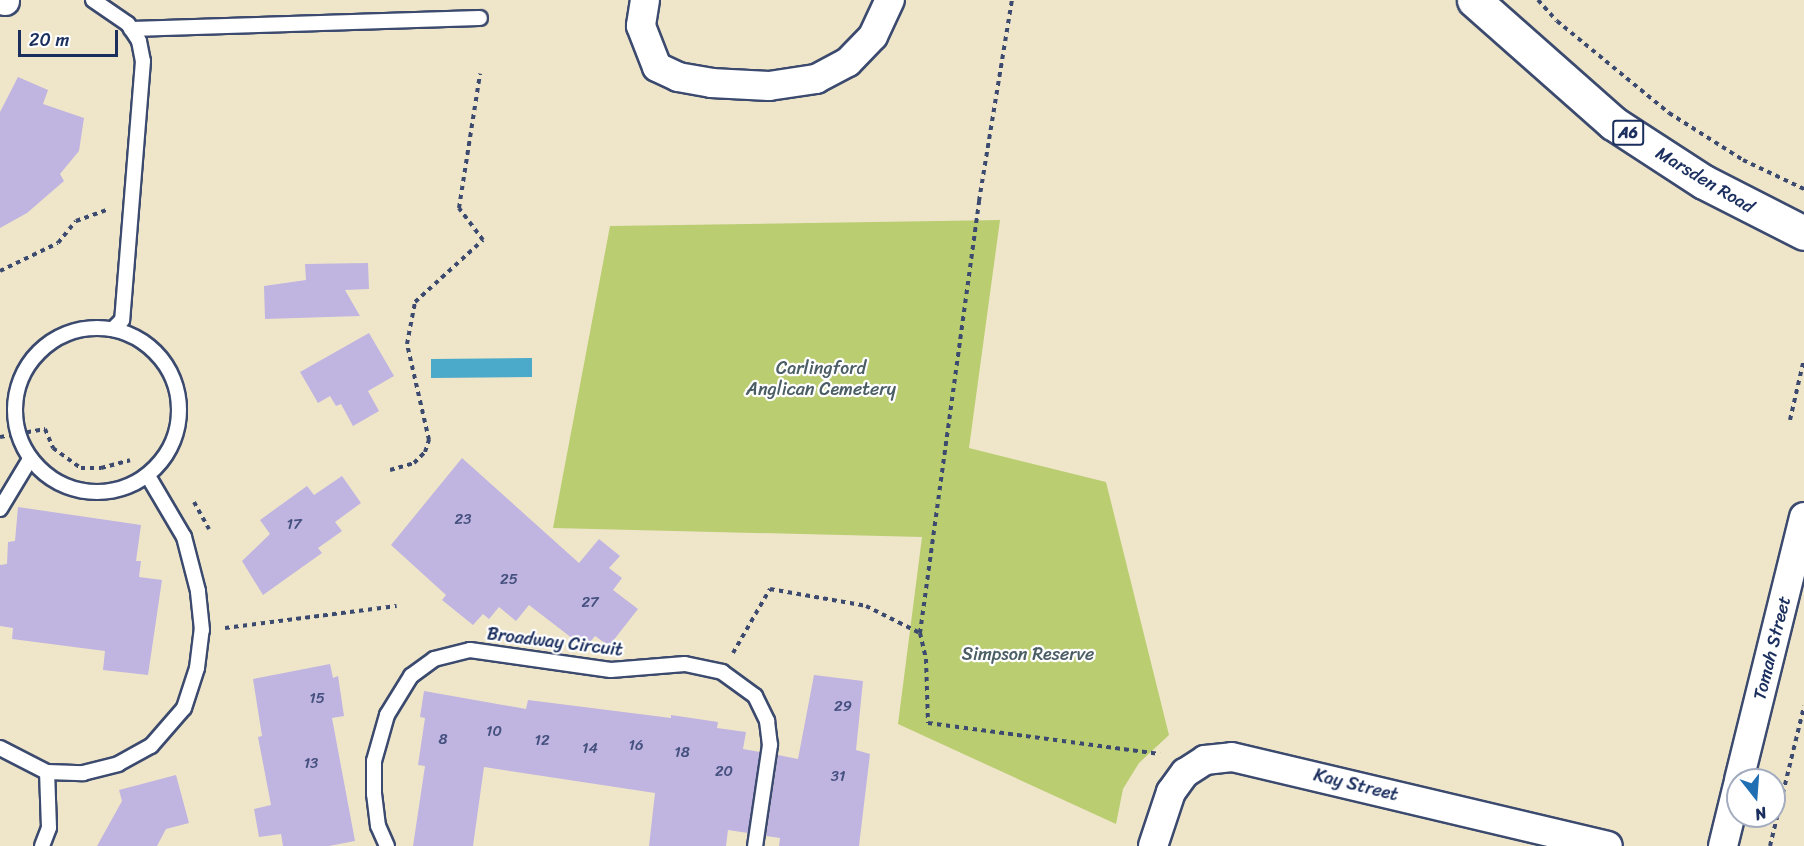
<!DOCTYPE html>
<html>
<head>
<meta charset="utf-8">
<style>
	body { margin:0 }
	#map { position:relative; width:1804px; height:846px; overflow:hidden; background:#efe6ca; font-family:Sriracha,sans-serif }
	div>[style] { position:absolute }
	.green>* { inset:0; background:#bbcd71 }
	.water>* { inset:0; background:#4ba9c9 }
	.building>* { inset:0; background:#c0b4e0 }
	.path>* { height:4px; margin-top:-2px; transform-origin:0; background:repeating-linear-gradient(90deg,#3b4a6e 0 4.5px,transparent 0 9px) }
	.roads { filter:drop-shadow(2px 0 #3b4a6e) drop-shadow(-2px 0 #3b4a6e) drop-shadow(0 2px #3b4a6e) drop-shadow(0 -2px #3b4a6e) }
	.service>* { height:14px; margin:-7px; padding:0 7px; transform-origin:7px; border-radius:7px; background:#fff }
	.service>.ring { margin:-7px; padding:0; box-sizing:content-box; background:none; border:14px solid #fff; border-radius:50% }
	.minor>* { height:28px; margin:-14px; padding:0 14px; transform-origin:14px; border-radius:14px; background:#fff }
	.trunk>* { height:33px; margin:-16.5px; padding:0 16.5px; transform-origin:16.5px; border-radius:16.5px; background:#fff }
	span { translate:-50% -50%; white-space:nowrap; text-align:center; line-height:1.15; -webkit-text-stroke:4.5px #fff; paint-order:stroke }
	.number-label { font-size:15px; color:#44507e }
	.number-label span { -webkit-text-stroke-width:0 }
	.shield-label span { padding:2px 4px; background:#fff; border:2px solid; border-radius:4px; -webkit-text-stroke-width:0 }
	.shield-label { font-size:16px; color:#1b2f5e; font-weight:700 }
	.street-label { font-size:18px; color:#1b2f5e }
	.park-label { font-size:18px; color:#4b5e64 }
	.north { position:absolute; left:1726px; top:768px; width:60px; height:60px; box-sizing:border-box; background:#fff; border:2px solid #a4acbf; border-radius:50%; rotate:163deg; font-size:16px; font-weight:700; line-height:24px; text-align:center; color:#1b2f5e }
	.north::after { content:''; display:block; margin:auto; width:21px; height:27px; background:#1f6fb2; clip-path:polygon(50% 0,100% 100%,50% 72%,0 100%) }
	.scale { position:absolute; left:18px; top:30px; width:100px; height:27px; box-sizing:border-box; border:3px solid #1b2f5e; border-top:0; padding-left:8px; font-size:18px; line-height:21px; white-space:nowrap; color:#1b2f5e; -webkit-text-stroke:4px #fff; paint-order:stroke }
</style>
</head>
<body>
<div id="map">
	<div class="green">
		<i style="clip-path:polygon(1000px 220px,969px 448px,1106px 482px,1169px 735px,1139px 763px,1123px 789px,1116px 824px,898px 724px,922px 537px,553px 528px,610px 226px)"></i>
	</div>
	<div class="water">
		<i style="clip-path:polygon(532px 358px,532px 377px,431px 378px,431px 359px)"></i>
	</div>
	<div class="building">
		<i style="clip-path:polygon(18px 77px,48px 90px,43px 104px,84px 118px,79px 151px,60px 174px,64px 181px,27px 213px,0 228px,0 112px)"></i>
		<i style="clip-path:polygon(368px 263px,369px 289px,345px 290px,360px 316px,265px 319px,264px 286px,306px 280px,305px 264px)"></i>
		<i style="clip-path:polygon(369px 333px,394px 376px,368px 391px,379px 411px,353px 426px,341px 404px,336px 406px,330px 396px,318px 403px,300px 372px)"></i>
		<i style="clip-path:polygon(462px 458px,579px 563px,599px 539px,620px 556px,609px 568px,622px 578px,613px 590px,638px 609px,609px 646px,595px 636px,587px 646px,579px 639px,577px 642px,529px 605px,516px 621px,499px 607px,489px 619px,483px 614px,473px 625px,442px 600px,446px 595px,391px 545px)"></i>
		<i style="clip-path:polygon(342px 476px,361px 503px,335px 522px,342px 531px,318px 548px,322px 553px,263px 595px,242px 561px,270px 534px,260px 520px,307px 486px,314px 495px)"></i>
		<i style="clip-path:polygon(18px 507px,141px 525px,136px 561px,141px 561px,139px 577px,162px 580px,148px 675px,103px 670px,105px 651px,12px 639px,13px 628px,0 626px,0 565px,7px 564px,8px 542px,15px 541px)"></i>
		<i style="clip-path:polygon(330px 664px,333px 678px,338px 676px,344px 716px,332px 718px,355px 841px,329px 846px,283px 846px,281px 834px,259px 837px,254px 809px,271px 805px,258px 737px,262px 736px,253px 679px)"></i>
		<i style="clip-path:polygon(814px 675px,863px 681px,856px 750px,870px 754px,859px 846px,779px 846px,780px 838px,766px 836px,778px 755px,798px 759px)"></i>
		<i style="clip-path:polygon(424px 691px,526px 709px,528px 700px,671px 718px,671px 715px,718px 722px,717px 728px,746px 732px,743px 749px,760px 752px,748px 833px,728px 830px,726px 846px,649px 846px,655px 793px,484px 767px,473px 846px,413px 846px,425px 766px,418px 765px,425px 718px,420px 717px)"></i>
		<i style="clip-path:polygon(176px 775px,189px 823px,166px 829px,157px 846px,97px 846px,122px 801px,119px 790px)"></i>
	</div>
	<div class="path">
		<i style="left:1538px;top:0;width:28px;rotate:48deg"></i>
		<i style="left:1557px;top:21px;width:145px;rotate:39.4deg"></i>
		<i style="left:1669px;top:113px;width:88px;rotate:32.4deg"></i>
		<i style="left:1743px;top:160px;width:68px;rotate:25.4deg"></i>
		<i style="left:0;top:271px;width:64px;rotate:-25.8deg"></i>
		<i style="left:58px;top:243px;width:28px;rotate:-51deg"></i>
		<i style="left:76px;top:221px;width:32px;rotate:-20deg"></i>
		<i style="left:1790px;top:420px;width:63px;rotate:-77.1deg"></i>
		<i style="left:0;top:437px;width:46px;rotate:-10.1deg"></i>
		<i style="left:45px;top:429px;width:21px;rotate:67deg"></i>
		<i style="left:53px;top:448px;width:34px;rotate:36deg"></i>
		<i style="left:81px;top:468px;width:20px"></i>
		<i style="left:101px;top:468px;width:30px;rotate:-15deg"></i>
		<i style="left:390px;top:470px;width:25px;rotate:-16deg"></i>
		<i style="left:414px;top:463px;width:16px;rotate:-45deg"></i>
		<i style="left:425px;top:452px;width:13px;rotate:-72deg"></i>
		<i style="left:429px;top:440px;width:98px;rotate:-102.9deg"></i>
		<i style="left:407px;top:344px;width:43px;rotate:-79.2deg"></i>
		<i style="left:415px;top:302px;width:92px;rotate:-42.4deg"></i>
		<i style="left:483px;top:240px;width:40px;rotate:-127deg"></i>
		<i style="left:459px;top:208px;width:136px;rotate:-81.1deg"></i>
		<i style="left:194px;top:502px;width:31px;rotate:61deg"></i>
		<i style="left:225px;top:628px;width:173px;rotate:-7.3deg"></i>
		<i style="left:920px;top:633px;width:436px;rotate:-82.2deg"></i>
		<i style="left:979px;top:201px;width:204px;rotate:-80.7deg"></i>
		<i style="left:733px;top:653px;width:74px;rotate:-60deg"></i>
		<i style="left:770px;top:589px;width:97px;rotate:10deg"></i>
		<i style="left:866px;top:606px;width:60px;rotate:26.6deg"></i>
		<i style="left:920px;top:633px;width:27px;rotate:77deg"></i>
		<i style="left:926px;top:659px;width:64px;rotate:88.2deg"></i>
		<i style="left:928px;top:723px;width:234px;rotate:7.6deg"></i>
		<i style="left:1770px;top:846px;width:144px;rotate:-76.3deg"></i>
	</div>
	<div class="roads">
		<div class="service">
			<i style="left:93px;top:0;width:42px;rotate:34.4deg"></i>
			<i style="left:128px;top:24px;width:20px;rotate:57deg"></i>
			<i style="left:139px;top:41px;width:20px;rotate:79deg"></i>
			<i style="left:143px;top:61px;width:260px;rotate:94.6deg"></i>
			<i style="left:122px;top:320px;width:13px;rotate:135deg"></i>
			<i style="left:131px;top:29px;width:349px;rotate:-1.8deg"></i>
			<i class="ring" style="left:15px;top:328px;width:150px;height:150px"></i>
			<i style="left:0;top:509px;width:58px;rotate:-59deg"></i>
			<i style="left:0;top:748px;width:53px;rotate:27.1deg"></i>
			<i style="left:47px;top:772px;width:36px;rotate:2deg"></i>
			<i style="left:83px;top:773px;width:36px;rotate:-14deg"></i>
			<i style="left:118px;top:764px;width:38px;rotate:-29deg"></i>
			<i style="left:151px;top:746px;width:50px;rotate:-49deg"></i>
			<i style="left:184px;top:708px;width:42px;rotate:-72deg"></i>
			<i style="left:197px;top:668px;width:38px;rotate:-83deg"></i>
			<i style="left:202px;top:630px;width:39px;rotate:-96deg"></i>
			<i style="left:198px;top:591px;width:56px;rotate:-104.5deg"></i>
			<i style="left:184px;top:537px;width:71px;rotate:-120.5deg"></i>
			<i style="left:42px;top:846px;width:19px;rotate:-69deg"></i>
			<i style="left:49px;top:828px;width:56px;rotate:-92deg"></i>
			<i style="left:387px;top:846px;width:22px;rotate:-114deg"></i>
			<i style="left:378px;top:826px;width:32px;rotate:-97deg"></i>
			<i style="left:374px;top:794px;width:33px;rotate:-90deg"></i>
			<i style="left:374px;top:761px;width:48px;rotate:-74.2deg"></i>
			<i style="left:387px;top:715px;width:46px;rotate:-58.4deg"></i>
			<i style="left:411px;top:676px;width:29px;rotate:-36deg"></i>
			<i style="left:434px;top:659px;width:37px;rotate:-14deg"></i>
			<i style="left:470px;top:650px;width:142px;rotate:8.1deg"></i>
			<i style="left:611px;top:670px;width:74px;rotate:-4.6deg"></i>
			<i style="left:685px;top:664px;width:38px;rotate:12deg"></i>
			<i style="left:722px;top:672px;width:41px;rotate:36deg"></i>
			<i style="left:755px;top:696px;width:28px;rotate:64deg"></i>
			<i style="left:767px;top:721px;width:24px;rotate:83deg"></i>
			<i style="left:770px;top:745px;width:102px;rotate:98.4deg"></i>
		</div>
		<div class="minor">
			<i style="left:5px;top:0;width:1px;rotate:90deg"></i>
			<i style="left:645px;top:0;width:26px;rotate:99deg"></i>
			<i style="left:641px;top:26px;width:44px;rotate:68.7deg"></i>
			<i style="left:657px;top:67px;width:23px;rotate:25deg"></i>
			<i style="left:678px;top:77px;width:34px;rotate:10deg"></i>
			<i style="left:711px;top:83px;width:58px;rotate:3deg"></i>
			<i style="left:769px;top:86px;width:48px;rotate:-8.5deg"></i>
			<i style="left:816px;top:79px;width:36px;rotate:-28deg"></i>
			<i style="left:848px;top:62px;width:36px;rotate:-46deg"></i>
			<i style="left:873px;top:36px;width:40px;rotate:-65deg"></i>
			<i style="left:1739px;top:780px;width:271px;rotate:-76.1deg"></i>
			<i style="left:1153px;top:846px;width:57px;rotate:-71.6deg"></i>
			<i style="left:1171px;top:792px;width:24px;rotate:-54deg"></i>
			<i style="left:1185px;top:773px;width:24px;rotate:-33deg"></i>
			<i style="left:1205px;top:760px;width:27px;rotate:-6deg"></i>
			<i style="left:1232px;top:757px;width:386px;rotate:13.3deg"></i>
			<i style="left:1723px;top:846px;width:63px;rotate:-76.2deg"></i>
		</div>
		<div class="trunk">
			<i style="left:1474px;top:0;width:186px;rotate:41.5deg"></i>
			<i style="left:1613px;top:123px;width:108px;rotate:33deg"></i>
			<i style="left:1704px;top:182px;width:112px;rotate:27deg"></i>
		</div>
	</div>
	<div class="number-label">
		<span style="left:463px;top:520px">23</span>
		<span style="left:294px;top:525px">17</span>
		<span style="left:509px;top:580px">25</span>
		<span style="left:590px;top:603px">27</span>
		<span style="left:317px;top:699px">15</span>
		<span style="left:843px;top:707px">29</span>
		<span style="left:494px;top:732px">10</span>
		<span style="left:443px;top:740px">8</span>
		<span style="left:542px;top:741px">12</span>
		<span style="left:636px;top:746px">16</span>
		<span style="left:590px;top:749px">14</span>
		<span style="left:682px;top:753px">18</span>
		<span style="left:311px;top:764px">13</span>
		<span style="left:724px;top:772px">20</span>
		<span style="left:838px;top:777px">31</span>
	</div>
	<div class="shield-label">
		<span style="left:1628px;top:133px">A6</span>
	</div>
	<div class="street-label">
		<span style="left:1705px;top:180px;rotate:31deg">Marsden Road</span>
		<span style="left:555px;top:642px;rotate:7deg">Broadway Circuit</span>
		<span style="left:1772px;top:648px;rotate:-76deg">Tomah Street</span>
		<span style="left:1356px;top:785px;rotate:14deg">Kay Street</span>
	</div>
	<div class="park-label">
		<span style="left:821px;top:379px">Carlingford<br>Anglican Cemetery</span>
		<span style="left:1028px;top:654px">Simpson Reserve</span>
	</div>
	<div class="north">N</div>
	<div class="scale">20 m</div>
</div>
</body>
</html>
